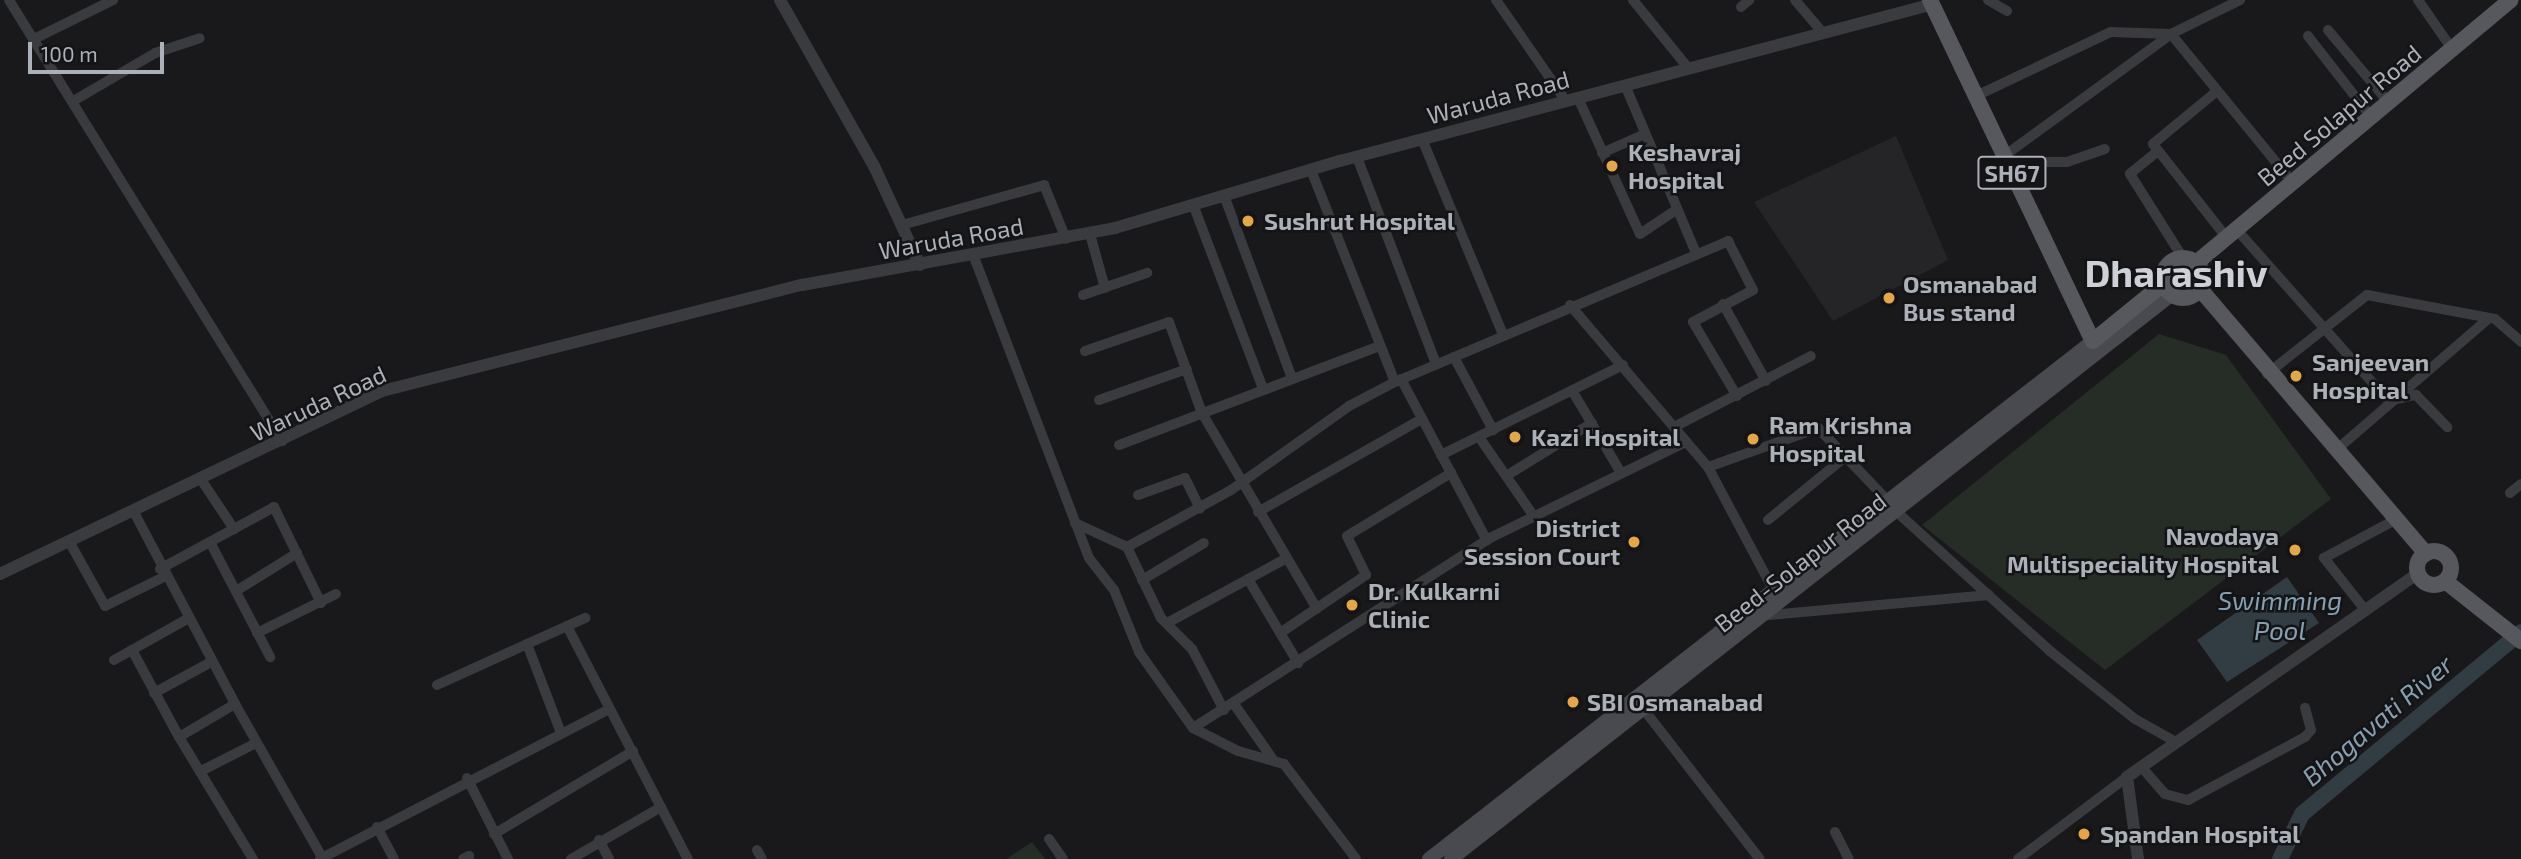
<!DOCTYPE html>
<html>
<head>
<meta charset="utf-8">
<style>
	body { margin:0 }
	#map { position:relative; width:2521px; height:859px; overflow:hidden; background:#19191b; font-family:"Exo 2",sans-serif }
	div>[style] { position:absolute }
	.built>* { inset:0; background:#252528 }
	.green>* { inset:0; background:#252d26 }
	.water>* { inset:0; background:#323c43 }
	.river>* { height:16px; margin:-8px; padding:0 8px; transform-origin:8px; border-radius:8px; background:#323c43 }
	.minor>* { height:10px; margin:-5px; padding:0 5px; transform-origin:5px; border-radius:5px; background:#3a3b3f }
	.tertiary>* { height:12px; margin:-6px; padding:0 6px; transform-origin:6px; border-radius:6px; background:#3a3b3f }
	.secondary>* { height:14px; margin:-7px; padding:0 7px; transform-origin:7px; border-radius:7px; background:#484a4f }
	.primary>* { height:16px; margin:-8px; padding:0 8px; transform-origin:8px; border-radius:8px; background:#56585e }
	.primary>.ring { margin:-8px; padding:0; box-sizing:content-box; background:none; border:16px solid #56585e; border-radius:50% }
	.dots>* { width:19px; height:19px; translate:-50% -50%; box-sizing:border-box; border:4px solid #141416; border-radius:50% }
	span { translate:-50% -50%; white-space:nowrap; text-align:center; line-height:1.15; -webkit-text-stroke:5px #141416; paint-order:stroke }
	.shield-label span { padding:2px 5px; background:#141416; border:2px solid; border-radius:5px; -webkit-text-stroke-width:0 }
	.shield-label { font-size:23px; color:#acb1b9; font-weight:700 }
	.street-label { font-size:24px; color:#acb1b9 }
	.poi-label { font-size:24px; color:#acb1b9; font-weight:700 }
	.left { translate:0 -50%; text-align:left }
	.right { translate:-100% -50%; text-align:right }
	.water-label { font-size:26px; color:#86a0b1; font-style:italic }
	.town-label { font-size:38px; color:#cdd0d6; font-weight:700 }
	.scale { position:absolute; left:28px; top:42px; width:136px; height:32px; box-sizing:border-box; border:4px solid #acb1b9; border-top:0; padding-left:9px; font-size:21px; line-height:24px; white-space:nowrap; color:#acb1b9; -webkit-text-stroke:5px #141416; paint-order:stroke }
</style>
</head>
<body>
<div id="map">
	<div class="built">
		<i style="clip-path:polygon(1896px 136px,1948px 260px,1833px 321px,1754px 202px)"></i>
	</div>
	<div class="green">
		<i style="clip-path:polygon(2159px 334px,2226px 355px,2331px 499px,2105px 670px,1922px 525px)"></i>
		<i style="clip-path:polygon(1032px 842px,1045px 859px,1006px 859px)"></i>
	</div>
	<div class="water">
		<i style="clip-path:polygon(2287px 577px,2319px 623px,2227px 682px,2197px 640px)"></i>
	</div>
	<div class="river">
		<i style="left:2280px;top:859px;width:50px;rotate:-63.9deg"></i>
		<i style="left:2302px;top:814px;width:285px;rotate:-39.7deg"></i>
	</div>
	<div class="minor">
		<i style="left:9px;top:0;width:519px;rotate:58.24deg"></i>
		<i style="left:1496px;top:0;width:123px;rotate:55.3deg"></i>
		<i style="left:1633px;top:0;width:89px;rotate:50.9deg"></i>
		<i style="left:1795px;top:0;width:43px;rotate:49.7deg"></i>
		<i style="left:1988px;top:0;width:22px;rotate:30deg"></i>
		<i style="left:2418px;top:0;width:60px;rotate:55.2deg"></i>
		<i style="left:1741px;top:7px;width:11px;rotate:-41deg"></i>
		<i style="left:2328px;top:30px;width:95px;rotate:50.1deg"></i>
		<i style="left:2308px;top:36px;width:103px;rotate:52.1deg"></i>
		<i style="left:36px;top:38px;width:86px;rotate:-26.3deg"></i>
		<i style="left:1625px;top:85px;width:182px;rotate:67.1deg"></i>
		<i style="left:2217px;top:91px;width:83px;rotate:140.4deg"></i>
		<i style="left:2153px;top:144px;width:120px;rotate:51.8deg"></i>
		<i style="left:1976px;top:96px;width:149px;rotate:-25.4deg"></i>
		<i style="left:2111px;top:32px;width:60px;rotate:1.9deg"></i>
		<i style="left:2171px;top:34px;width:193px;rotate:50.7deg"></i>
		<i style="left:1578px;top:98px;width:149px;rotate:65.5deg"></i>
		<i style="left:1640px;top:234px;width:43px;rotate:-33.7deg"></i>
		<i style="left:75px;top:100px;width:93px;rotate:-30.4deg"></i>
		<i style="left:155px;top:53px;width:47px;rotate:-18.4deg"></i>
		<i style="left:1422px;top:139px;width:212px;rotate:67.5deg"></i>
		<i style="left:2158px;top:151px;width:36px;rotate:141deg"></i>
		<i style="left:2130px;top:174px;width:99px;rotate:57.8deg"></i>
		<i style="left:1602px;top:153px;width:47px;rotate:-23.8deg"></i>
		<i style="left:2004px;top:156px;width:207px;rotate:-36.1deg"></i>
		<i style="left:2171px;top:34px;width:77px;rotate:-26.2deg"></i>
		<i style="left:1357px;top:157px;width:222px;rotate:69.1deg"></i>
		<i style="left:1311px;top:170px;width:228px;rotate:68.4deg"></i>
		<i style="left:2012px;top:174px;width:24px;rotate:-30deg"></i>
		<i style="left:2033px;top:162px;width:34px"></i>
		<i style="left:2067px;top:162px;width:40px;rotate:-18.9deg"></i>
		<i style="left:1225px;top:198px;width:192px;rotate:69.6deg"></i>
		<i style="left:1194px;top:207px;width:195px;rotate:69.2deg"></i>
		<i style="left:902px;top:225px;width:148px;rotate:-15.7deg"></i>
		<i style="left:1044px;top:185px;width:58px;rotate:67.8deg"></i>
		<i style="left:2237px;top:230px;width:229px;rotate:48.4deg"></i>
		<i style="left:2389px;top:401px;width:28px;rotate:-13deg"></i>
		<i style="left:2416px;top:395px;width:45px;rotate:45.9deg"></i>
		<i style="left:1090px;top:234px;width:56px;rotate:74.5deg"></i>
		<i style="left:974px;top:257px;width:322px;rotate:69.1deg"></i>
		<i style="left:1089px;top:558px;width:41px;rotate:52deg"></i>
		<i style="left:1114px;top:590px;width:67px;rotate:68deg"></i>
		<i style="left:1139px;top:652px;width:93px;rotate:54.6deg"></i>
		<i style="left:1193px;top:728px;width:51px;rotate:27.1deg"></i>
		<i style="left:1238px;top:751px;width:48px;rotate:15.8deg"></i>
		<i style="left:1284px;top:764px;width:119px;rotate:52.8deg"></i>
		<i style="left:1083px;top:295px;width:68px;rotate:-19deg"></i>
		<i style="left:1723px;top:304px;width:88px;rotate:60.8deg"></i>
		<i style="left:1570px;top:305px;width:213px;rotate:49.6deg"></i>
		<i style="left:1708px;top:467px;width:143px;rotate:62deg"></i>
		<i style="left:1085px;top:351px;width:89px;rotate:-19deg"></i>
		<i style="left:1169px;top:322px;width:97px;rotate:70.1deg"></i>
		<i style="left:1202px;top:413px;width:227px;rotate:59.6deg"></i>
		<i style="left:1454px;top:357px;width:83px;rotate:61.9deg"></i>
		<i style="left:2267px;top:374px;width:127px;rotate:-38.3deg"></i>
		<i style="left:2367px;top:295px;width:130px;rotate:10.6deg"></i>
		<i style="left:2495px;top:319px;width:35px;rotate:41deg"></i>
		<i style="left:1401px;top:379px;width:183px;rotate:62deg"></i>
		<i style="left:1573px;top:392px;width:94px;rotate:59.3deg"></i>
		<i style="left:1099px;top:400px;width:93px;rotate:-19.4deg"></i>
		<i style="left:1674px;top:427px;width:154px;rotate:-27.4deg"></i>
		<i style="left:1479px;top:437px;width:95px;rotate:55.3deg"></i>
		<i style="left:1119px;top:445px;width:278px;rotate:-20.8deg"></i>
		<i style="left:2335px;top:451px;width:201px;rotate:-40.8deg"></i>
		<i style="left:1441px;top:455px;width:203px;rotate:-26.3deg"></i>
		<i style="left:1708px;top:467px;width:117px;rotate:-19.5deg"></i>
		<i style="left:1818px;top:428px;width:104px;rotate:46.2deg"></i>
		<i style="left:1506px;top:476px;width:101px;rotate:-31.6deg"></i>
		<i style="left:202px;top:481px;width:58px;rotate:56.3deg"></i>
		<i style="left:2510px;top:493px;width:14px;rotate:-39deg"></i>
		<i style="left:1138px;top:495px;width:50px;rotate:-19.9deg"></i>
		<i style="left:1185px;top:478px;width:34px;rotate:64deg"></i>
		<i style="left:1258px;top:512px;width:189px;rotate:-29.6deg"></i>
		<i style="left:135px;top:514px;width:215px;rotate:62.2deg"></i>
		<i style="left:235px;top:704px;width:65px;rotate:149.5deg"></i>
		<i style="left:179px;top:737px;width:143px;rotate:58.8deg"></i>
		<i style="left:1899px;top:514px;width:204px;rotate:42.2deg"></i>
		<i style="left:2050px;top:651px;width:109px;rotate:38.7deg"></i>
		<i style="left:2135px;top:719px;width:47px;rotate:29.3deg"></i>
		<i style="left:1768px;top:520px;width:99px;rotate:-39.3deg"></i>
		<i style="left:1075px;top:523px;width:57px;rotate:24.8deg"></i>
		<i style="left:1127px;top:547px;width:79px;rotate:64.4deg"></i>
		<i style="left:1161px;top:618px;width:44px;rotate:45deg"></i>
		<i style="left:1192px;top:649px;width:69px;rotate:62.3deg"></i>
		<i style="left:210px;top:542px;width:130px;rotate:62.4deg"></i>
		<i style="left:70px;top:543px;width:72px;rotate:60.9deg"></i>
		<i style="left:105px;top:606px;width:66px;rotate:-26.2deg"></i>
		<i style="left:1127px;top:547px;width:119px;rotate:-28.7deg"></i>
		<i style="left:1231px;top:490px;width:145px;rotate:-35.4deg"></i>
		<i style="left:1349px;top:406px;width:52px;rotate:-27.6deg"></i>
		<i style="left:1395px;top:382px;width:362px;rotate:-22.9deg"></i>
		<i style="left:1728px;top:241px;width:55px;rotate:63deg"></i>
		<i style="left:1753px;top:290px;width:68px;rotate:151.9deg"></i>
		<i style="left:1693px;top:322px;width:86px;rotate:59.3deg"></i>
		<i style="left:160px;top:569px;width:130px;rotate:-28.5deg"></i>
		<i style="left:274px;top:507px;width:107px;rotate:63.9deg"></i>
		<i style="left:1248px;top:579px;width:98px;rotate:59.2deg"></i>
		<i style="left:1142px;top:580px;width:72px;rotate:-30.8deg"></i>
		<i style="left:236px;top:591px;width:72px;rotate:-31.9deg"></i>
		<i style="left:2366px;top:611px;width:68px;rotate:-128.4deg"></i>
		<i style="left:2324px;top:558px;width:81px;rotate:-28.2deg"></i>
		<i style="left:1769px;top:615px;width:221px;rotate:-5.2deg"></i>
		<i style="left:1169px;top:622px;width:132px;rotate:-28.5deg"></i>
		<i style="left:567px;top:626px;width:263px;rotate:62.6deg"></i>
		<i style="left:257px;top:633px;width:88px;rotate:-26.3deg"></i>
		<i style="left:1280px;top:633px;width:104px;rotate:-34deg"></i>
		<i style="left:1366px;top:575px;width:43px;rotate:-116deg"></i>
		<i style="left:1347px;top:536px;width:122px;rotate:-31.2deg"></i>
		<i style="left:114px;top:660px;width:21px;rotate:-29deg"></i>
		<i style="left:437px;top:685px;width:99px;rotate:-24.5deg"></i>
		<i style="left:154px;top:693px;width:65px;rotate:-28.5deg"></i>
		<i style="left:235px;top:704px;width:178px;rotate:60.4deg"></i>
		<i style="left:1234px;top:704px;width:70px;rotate:54.9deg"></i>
		<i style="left:1645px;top:711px;width:187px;rotate:52.2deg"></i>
		<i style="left:1193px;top:728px;width:353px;rotate:-32.6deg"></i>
		<i style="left:1490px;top:538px;width:218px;rotate:-26.1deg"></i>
		<i style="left:561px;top:733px;width:95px;rotate:-110.9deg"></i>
		<i style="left:527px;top:644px;width:64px;rotate:-24.1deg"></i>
		<i style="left:179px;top:737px;width:99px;rotate:-118.4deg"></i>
		<i style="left:132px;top:650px;width:63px;rotate:-29.4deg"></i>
		<i style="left:201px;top:771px;width:62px;rotate:-27deg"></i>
		<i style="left:2145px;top:771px;width:30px;rotate:49deg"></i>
		<i style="left:2165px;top:794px;width:24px;rotate:15deg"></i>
		<i style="left:2188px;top:800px;width:133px;rotate:-28.3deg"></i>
		<i style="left:2305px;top:737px;width:9px;rotate:-49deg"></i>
		<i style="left:2311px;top:730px;width:23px;rotate:-105deg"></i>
		<i style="left:467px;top:778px;width:91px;rotate:63.2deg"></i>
		<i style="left:377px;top:827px;width:36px;rotate:62deg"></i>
		<i style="left:1835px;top:832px;width:30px;rotate:63deg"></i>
		<i style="left:494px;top:834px;width:162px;rotate:-30.8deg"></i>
		<i style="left:1049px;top:839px;width:24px;rotate:55deg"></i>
		<i style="left:599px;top:840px;width:21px;rotate:62deg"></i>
		<i style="left:757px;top:850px;width:10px;rotate:61deg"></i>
		<i style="left:320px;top:859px;width:323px;rotate:-27.4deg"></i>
		<i style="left:463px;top:859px;width:7px;rotate:-27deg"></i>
		<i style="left:571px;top:859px;width:104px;rotate:-30deg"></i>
		<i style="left:2018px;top:859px;width:136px;rotate:-37deg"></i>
	</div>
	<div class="tertiary">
		<i style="left:780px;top:0;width:191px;rotate:60.5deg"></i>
		<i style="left:874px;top:166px;width:109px;rotate:65.1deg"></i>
		<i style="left:0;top:574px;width:424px;rotate:-25.6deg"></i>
		<i style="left:382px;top:391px;width:433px;rotate:-14.2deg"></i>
		<i style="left:802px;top:285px;width:318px;rotate:-10.3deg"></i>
		<i style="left:1115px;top:228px;width:235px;rotate:-16.6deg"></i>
		<i style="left:1340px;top:161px;width:613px;rotate:-14.83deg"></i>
		<i style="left:2138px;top:859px;width:83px;rotate:-97.6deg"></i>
		<i style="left:2127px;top:777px;width:355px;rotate:-35deg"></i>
	</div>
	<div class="secondary">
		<i style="left:1429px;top:859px;width:842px;rotate:-37.96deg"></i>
		<i style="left:1451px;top:859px;width:915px;rotate:-38.07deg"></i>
	</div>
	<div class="primary">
		<i style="left:1930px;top:0;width:378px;rotate:64.5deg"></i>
		<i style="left:2093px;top:341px;width:90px;rotate:-39.2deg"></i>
		<i class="ring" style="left:2163px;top:258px;width:24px;height:24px"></i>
		<i style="left:2196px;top:263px;width:410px;rotate:-39.9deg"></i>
		<i style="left:2200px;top:289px;width:348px;rotate:49.5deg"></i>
		<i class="ring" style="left:2417px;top:551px;width:18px;height:18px"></i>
		<i style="left:2445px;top:581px;width:97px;rotate:38.3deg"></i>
	</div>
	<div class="dots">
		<i style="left:1612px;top:166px;background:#e5a646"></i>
		<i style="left:1248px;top:221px;background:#e5a646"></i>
		<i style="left:1889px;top:298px;background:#e5a646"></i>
		<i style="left:2296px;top:376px;background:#e5a646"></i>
		<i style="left:1515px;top:437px;background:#e5a646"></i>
		<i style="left:1753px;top:439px;background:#e5a646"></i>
		<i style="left:1634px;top:542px;background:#e5a646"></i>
		<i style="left:2295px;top:550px;background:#e5a646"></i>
		<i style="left:1352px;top:605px;background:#e5a646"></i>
		<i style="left:1573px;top:702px;background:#e5a646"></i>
		<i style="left:2084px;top:834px;background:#e5a646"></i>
	</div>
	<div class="shield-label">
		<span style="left:2012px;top:173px">SH67</span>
	</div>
	<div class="street-label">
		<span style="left:1498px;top:97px;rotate:-15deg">Waruda Road</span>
		<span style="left:2339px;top:115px;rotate:-40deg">Beed Solapur Road</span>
		<span style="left:951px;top:238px;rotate:-10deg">Waruda Road</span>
		<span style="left:318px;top:403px;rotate:-25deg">Waruda Road</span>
		<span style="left:1800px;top:562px;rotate:-38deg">Beed-Solapur Road</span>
	</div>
	<div class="poi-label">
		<span class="left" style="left:1628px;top:166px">Keshavraj<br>Hospital</span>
		<span class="left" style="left:1264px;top:221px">Sushrut Hospital</span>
		<span class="left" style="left:1903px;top:298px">Osmanabad<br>Bus stand</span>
		<span class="left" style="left:2312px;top:376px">Sanjeevan<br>Hospital</span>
		<span class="left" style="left:1769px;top:439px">Ram Krishna<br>Hospital</span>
		<span class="left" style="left:1531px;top:437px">Kazi Hospital</span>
		<span class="right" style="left:1620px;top:542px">District<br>Session Court</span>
		<span class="right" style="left:2279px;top:550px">Navodaya<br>Multispeciality Hospital</span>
		<span class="left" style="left:1368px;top:605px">Dr. Kulkarni<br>Clinic</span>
		<span class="left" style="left:1587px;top:702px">SBI Osmanabad</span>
		<span class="left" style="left:2100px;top:834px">Spandan Hospital</span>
	</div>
	<div class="water-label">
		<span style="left:2280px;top:615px">Swimming<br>Pool</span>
		<span style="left:2377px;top:720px;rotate:-40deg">Bhogavati River</span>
	</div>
	<div class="town-label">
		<span style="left:2176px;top:273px">Dharashiv</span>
	</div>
	<div class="scale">100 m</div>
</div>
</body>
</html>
